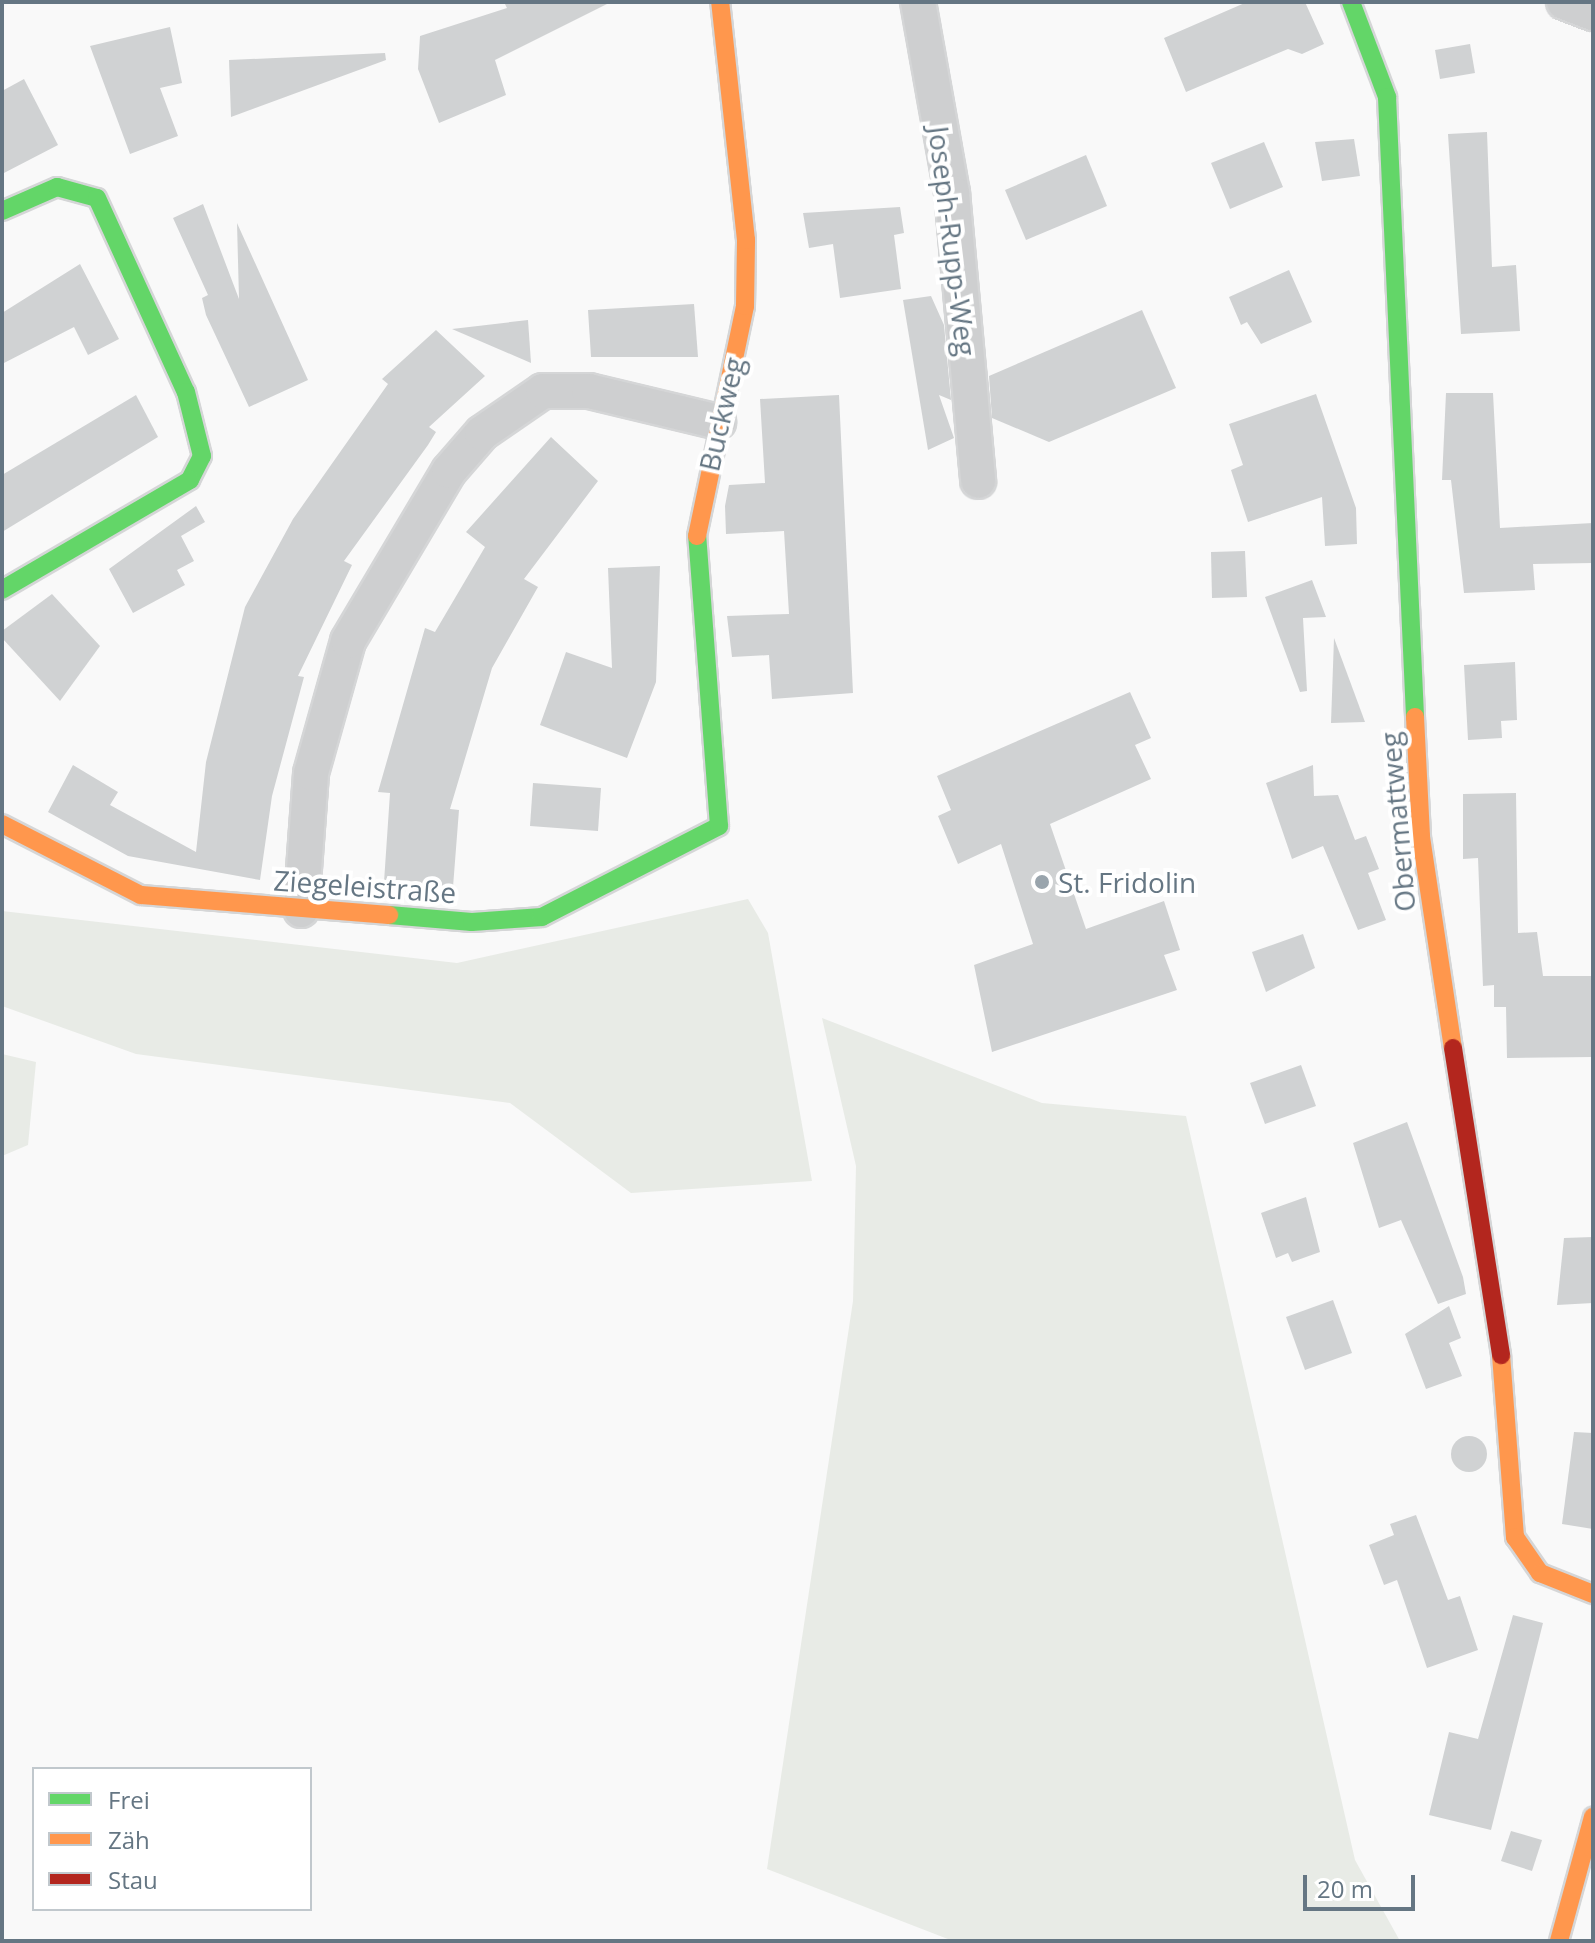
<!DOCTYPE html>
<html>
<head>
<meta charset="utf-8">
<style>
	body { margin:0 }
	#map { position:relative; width:1595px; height:1943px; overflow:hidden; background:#f9f9f9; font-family:"Open Sans",sans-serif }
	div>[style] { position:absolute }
	.green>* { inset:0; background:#e8ebe6 }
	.building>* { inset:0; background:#d0d2d3 }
	.round { border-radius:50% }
	.roads { filter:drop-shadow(2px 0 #d5d6d7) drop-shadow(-2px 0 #d5d6d7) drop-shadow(0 2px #d5d6d7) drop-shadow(0 -2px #d5d6d7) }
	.street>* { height:34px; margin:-17px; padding:0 17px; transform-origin:17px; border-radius:17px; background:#cecfd0 }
	.fast>* { height:18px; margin:-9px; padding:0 9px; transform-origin:9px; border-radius:9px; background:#63d668 }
	.slow>* { height:18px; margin:-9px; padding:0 9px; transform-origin:9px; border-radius:9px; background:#ff974d }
	.jam>* { height:18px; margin:-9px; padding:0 9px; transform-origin:9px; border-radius:9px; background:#b3261e }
	.dots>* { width:22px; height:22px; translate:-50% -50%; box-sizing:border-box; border:4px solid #fff; border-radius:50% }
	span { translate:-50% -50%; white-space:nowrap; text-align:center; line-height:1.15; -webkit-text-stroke:8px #fff; paint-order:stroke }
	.street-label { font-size:28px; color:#657683 }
	.poi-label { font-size:28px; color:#657683 }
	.left { translate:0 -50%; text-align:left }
	.frame { position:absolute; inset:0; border:4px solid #657683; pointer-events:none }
	.legend { position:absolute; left:32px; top:1767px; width:280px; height:144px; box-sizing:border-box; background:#fff; border:2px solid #c1c8cd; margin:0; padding:10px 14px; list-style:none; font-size:24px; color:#657683 }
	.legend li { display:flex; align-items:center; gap:16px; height:40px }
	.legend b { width:40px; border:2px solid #c1c8cd }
	.scale { position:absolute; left:1303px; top:1875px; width:112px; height:36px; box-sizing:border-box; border:4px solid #657683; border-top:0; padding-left:10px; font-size:24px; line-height:28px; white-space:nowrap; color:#657683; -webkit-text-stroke:6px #fff; paint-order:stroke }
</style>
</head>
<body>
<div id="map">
	<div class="green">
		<i style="clip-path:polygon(748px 899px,768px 933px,812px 1181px,631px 1193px,510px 1103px,136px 1054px,2px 1006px,2px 911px,457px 963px)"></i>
		<i style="clip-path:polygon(822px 1018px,1042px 1103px,1186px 1116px,1355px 1860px,1400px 1941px,953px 1941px,767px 1869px,853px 1301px,856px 1166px)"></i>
		<i style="clip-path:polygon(2px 1054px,36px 1062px,28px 1145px,2px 1156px)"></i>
	</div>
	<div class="building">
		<i style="clip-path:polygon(504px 2px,611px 2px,495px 60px,506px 95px,439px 123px,418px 69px,420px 36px,507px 8px)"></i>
		<i style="clip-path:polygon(1247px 2px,1305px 2px,1324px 44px,1302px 54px,1288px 49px,1186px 92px,1164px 38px)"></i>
		<i style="clip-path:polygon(170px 27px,182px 83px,160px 88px,178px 136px,130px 154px,90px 46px)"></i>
		<i style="clip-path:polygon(1470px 44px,1475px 73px,1440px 79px,1435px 50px)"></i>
		<i style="clip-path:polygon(385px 53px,386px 60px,231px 117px,229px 60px)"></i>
		<i style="clip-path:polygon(24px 79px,58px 145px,2px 174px,2px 91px)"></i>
		<i style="clip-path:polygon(1487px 132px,1492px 267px,1516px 265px,1520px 331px,1461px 334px,1448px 134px)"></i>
		<i style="clip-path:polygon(1354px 139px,1360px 176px,1322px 181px,1315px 142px)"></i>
		<i style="clip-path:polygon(1264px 142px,1283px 187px,1230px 209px,1211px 163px)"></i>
		<i style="clip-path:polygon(1086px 155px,1107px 206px,1026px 240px,1005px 190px)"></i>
		<i style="clip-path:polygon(203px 204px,239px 299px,237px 223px,308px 380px,249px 407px,206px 315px,202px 298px,208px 295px,173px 218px)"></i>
		<i style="clip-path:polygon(900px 207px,904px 233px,894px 235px,901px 289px,840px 298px,833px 244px,809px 248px,803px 213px)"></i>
		<i style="clip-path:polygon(80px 264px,119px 339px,88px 355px,74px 327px,2px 364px,2px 313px)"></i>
		<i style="clip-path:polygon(1289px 270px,1312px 322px,1261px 344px,1247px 322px,1241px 325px,1229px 297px)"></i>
		<i style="clip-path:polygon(931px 296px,944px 325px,951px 400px,939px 395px,954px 438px,928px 450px,903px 300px)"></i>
		<i style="clip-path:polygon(694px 304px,698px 357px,591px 357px,588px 310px)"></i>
		<i style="clip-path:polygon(1142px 310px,1176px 388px,1049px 442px,992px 418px,989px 376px)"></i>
		<i style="clip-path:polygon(528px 320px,531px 363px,452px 329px)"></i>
		<i style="clip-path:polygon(436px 330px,485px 376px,429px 427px,436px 432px,428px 445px,344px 561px,352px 565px,298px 676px,304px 677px,272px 796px,260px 880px,128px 856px,48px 812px,73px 765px,118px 792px,110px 805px,196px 852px,206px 762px,245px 607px,293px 519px,388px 384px,382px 379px)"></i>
		<i style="clip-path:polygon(1446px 393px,1493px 393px,1500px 528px,1593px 523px,1593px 563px,1533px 564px,1535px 590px,1464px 593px,1451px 480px,1442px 480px)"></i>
		<i style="clip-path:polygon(1316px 394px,1356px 508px,1357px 544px,1325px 546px,1322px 497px,1248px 522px,1231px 470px,1243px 465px,1229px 424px)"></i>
		<i style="clip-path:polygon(136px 395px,158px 437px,2px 532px,2px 475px)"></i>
		<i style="clip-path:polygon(839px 395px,853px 693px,772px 699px,769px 655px,732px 657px,727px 616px,789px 614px,784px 531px,726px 534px,725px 506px,729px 485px,765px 483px,760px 399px)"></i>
		<i style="clip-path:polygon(551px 437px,598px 481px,524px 579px,538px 587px,492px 668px,450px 809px,459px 810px,453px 887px,384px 882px,390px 793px,378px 792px,425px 628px,435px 632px,485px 547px,466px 532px)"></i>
		<i style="clip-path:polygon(196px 506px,205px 522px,181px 536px,194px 561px,177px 570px,185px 585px,133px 613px,109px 569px)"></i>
		<i style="clip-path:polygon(1245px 551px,1247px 597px,1212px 598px,1211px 552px)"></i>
		<i style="clip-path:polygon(660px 566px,656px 682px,627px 758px,540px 725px,566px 652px,612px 668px,608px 568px)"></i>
		<i style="clip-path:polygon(1312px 580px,1326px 617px,1303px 618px,1307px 691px,1300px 692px,1265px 597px)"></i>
		<i style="clip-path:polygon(52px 594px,100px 646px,60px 701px,2px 638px,2px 631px)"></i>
		<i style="clip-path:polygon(1334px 638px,1365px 722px,1331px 723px)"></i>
		<i style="clip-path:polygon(1515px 662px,1517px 720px,1501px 721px,1502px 738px,1468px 740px,1464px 665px)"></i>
		<i style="clip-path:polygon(1130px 692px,1151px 738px,1135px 745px,1151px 779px,1050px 824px,1086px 929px,1164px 901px,1180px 950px,1164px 955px,1177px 990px,992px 1052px,974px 965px,1033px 944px,1001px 844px,958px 864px,938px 816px,951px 810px,937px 776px)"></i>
		<i style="clip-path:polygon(1313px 765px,1314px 796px,1338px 795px,1355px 840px,1366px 836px,1379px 869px,1368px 873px,1386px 920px,1358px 930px,1323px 846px,1292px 859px,1266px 783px)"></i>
		<i style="clip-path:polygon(533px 783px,601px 788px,598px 831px,530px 826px)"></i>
		<i style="clip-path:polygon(1516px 793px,1518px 933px,1537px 932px,1543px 976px,1593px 976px,1593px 1057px,1507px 1058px,1506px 1007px,1494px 1007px,1494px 985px,1483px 986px,1478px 858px,1463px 859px,1463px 794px)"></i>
		<i style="clip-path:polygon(1303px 934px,1315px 968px,1266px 992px,1252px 952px)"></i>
		<i style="clip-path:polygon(1301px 1065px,1316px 1106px,1265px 1124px,1250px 1083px)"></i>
		<i style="clip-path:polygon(1407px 1122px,1463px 1277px,1466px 1294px,1438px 1304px,1401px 1220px,1379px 1228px,1353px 1143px)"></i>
		<i style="clip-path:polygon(1306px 1197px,1320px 1252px,1292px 1262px,1288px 1253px,1276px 1258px,1261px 1213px)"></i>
		<i style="clip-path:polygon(1593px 1237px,1593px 1303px,1557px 1305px,1564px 1238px)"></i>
		<i style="clip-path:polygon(1333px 1300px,1352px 1353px,1305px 1370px,1286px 1317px)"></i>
		<i style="clip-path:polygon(1449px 1306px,1461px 1338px,1449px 1343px,1462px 1376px,1426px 1389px,1405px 1334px)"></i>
		<i style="clip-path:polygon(1574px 1432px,1593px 1433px,1593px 1529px,1562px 1524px)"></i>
		<i class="round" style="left:1451px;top:1436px;width:36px;height:36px"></i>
		<i style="clip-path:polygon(1416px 1515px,1448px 1600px,1460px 1596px,1478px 1650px,1427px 1668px,1397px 1580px,1384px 1585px,1369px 1545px,1394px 1535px,1390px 1524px)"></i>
		<i style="clip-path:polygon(1513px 1615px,1543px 1623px,1491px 1830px,1429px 1815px,1449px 1732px,1478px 1739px)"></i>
		<i style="clip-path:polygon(1511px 1831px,1542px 1840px,1532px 1871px,1501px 1861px)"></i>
	</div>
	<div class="roads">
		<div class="street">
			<i style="left:918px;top:2px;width:194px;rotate:79.9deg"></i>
			<i style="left:952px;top:193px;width:289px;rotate:84.8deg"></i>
			<i style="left:1564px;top:2px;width:31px;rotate:21deg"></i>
			<i style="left:301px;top:910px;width:137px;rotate:-85.8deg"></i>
			<i style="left:311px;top:773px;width:137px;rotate:-74.3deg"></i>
			<i style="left:348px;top:641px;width:198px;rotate:-59.3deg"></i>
			<i style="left:449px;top:471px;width:50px;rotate:-49deg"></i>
			<i style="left:482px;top:433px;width:74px;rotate:-34.5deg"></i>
			<i style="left:543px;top:391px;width:46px"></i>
			<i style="left:589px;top:391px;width:133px;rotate:13.5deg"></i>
		</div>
		<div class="fast">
			<i style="left:1351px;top:2px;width:102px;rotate:69.2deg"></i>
			<i style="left:1387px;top:97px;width:621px;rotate:87.41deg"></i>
			<i style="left:2px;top:211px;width:60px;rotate:-23.6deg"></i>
			<i style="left:57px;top:187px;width:41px;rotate:15.4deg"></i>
			<i style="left:97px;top:198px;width:213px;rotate:65.4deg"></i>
			<i style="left:186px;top:392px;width:66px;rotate:76deg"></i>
			<i style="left:202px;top:456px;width:27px;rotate:117deg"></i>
			<i style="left:190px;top:480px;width:218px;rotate:149.7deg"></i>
			<i style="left:389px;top:915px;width:83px;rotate:4.8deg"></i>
			<i style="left:472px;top:922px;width:70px;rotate:-4.1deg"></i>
			<i style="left:542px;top:917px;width:199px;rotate:-27.2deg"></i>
			<i style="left:719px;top:826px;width:291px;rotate:-94.3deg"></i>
		</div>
		<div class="slow">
			<i style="left:697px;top:536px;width:235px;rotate:-78.2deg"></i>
			<i style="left:745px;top:306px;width:66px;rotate:-89.1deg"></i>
			<i style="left:746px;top:240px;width:239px;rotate:-96.2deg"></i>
			<i style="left:1415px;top:717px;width:120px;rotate:87.1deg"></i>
			<i style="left:1421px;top:837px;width:213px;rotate:81.4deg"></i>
			<i style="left:2px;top:824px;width:156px;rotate:27.1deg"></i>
			<i style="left:141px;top:895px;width:249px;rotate:4.6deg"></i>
			<i style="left:1501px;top:1355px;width:183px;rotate:85.6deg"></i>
			<i style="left:1515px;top:1537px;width:44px;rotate:55.2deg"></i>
			<i style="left:1540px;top:1573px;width:57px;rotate:21.6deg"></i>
			<i style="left:1559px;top:1941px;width:129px;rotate:-74.7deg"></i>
		</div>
		<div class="jam">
			<i style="left:1453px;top:1048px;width:311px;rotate:81.1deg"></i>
		</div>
	</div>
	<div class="dots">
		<i style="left:1042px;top:882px;background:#99a4ac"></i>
	</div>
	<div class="street-label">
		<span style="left:953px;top:241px;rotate:83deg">Joseph-Rupp-Weg</span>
		<span style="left:721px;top:414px;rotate:-77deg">Buckweg</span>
		<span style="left:1397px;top:822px;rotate:-95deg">Obermattweg</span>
		<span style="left:365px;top:886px;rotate:4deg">Ziegeleistraße</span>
	</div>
	<div class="poi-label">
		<span class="left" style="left:1058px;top:882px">St. Fridolin</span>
	</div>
	<div class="frame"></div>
	<ul class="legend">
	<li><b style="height:10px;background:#63d668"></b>Frei</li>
	<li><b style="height:10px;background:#ff974d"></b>Zäh</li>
	<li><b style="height:10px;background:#b3261e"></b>Stau</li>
	</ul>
	<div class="scale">20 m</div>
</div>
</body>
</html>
